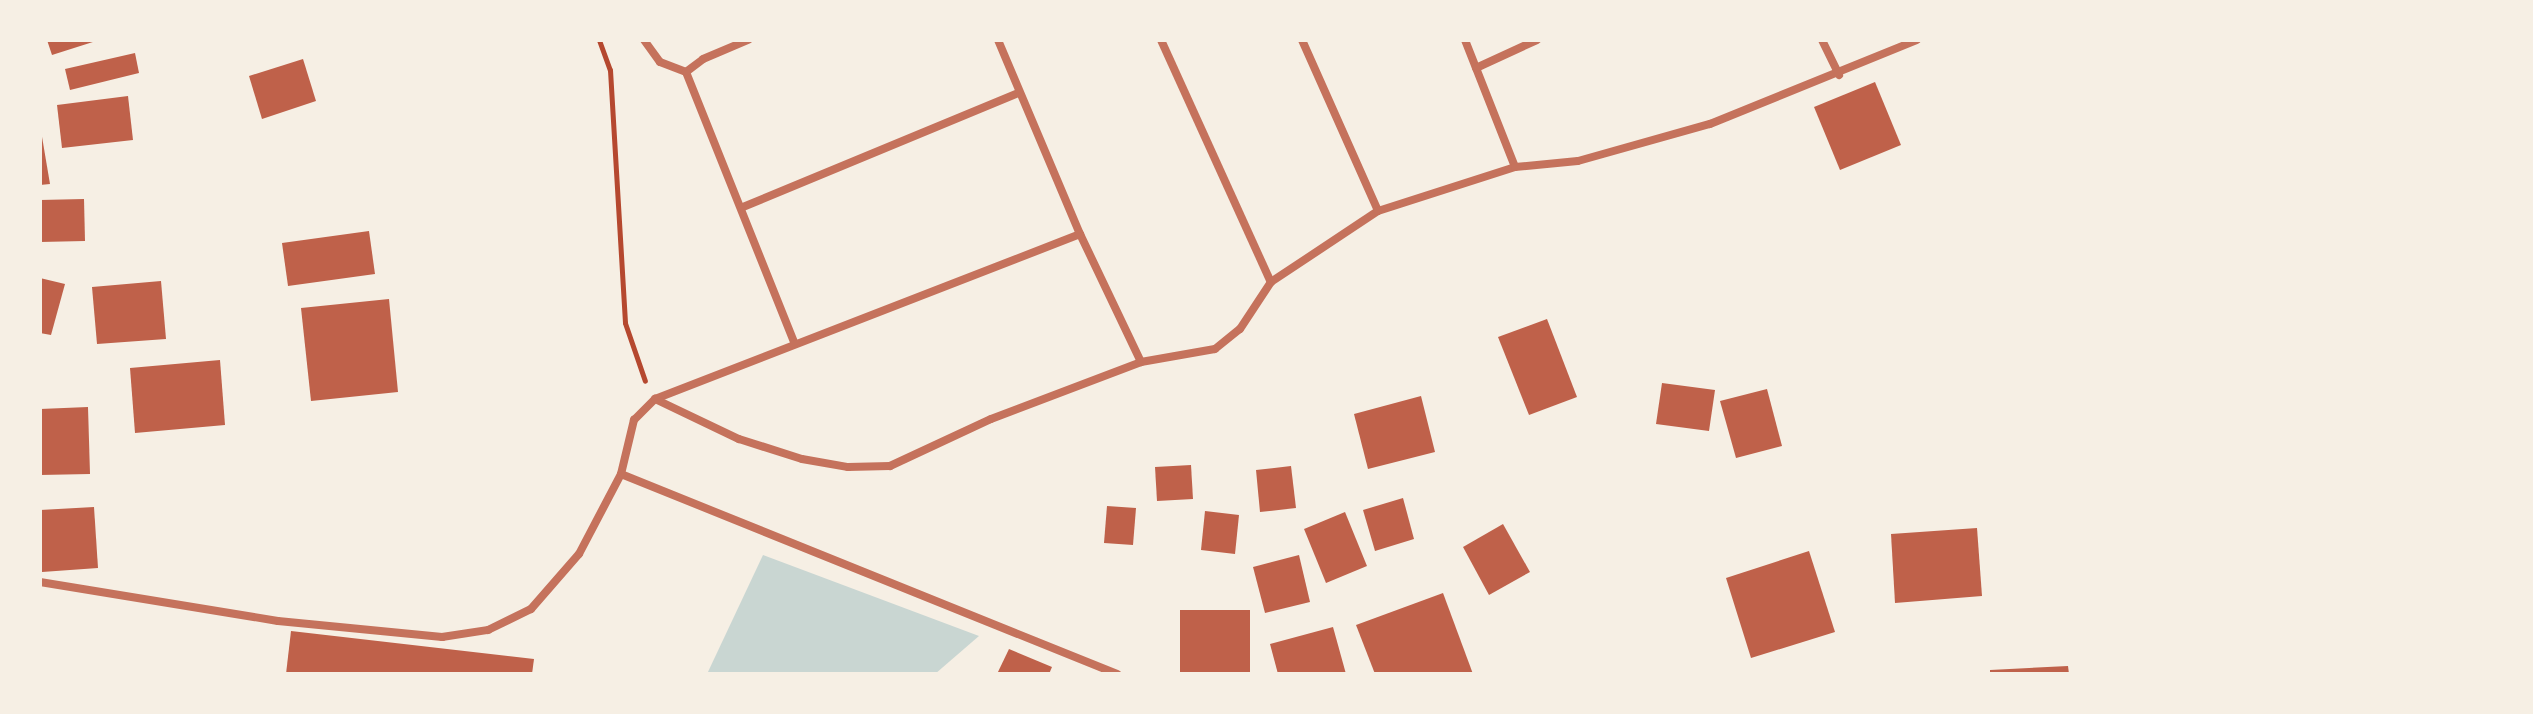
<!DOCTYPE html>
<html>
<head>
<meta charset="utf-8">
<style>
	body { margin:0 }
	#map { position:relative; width:2533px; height:714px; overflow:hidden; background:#f6efe4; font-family:"PT Sans",sans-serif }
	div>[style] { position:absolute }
	.water>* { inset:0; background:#c9d6d2 }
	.building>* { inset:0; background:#bf614a }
	.path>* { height:5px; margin:-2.5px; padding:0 2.5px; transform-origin:2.5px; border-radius:2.5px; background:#b5482f }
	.minor>* { height:8px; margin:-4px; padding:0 4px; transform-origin:4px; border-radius:4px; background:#c5725c }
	span { translate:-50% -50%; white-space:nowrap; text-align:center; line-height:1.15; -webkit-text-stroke:7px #f6efe4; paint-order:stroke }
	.frame { position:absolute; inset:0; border:42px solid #f6efe4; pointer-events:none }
</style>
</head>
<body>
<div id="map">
	<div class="water">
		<i style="clip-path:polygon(763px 555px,979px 636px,935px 674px,707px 674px)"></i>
	</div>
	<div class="building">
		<i style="clip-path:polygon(47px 40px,96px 40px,96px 41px,52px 55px)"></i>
		<i style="clip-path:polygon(135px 53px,139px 73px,70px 90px,65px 69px)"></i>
		<i style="clip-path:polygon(303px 59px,316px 101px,262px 119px,249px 76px)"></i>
		<i style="clip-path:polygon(1875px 82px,1901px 145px,1840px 170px,1814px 107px)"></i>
		<i style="clip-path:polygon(128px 96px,133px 140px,62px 148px,57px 105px)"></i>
		<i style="clip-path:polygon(40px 125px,50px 184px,40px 185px)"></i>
		<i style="clip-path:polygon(84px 199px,85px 241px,40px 242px,40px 200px)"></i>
		<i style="clip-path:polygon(369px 231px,375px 274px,288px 286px,282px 243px)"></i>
		<i style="clip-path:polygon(40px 278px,65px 284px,51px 335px,40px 333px)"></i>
		<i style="clip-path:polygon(161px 281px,166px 339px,97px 344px,92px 287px)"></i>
		<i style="clip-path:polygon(389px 299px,398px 392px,311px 401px,301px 308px)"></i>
		<i style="clip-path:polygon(1547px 319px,1577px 397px,1529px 415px,1498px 337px)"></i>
		<i style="clip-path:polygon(220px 360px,225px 425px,135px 433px,130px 368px)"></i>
		<i style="clip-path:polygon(1662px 383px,1715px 390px,1709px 431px,1656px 424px)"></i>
		<i style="clip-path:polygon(1767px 389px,1782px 446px,1736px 458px,1720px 401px)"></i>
		<i style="clip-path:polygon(1421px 396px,1435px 452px,1368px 469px,1354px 414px)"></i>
		<i style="clip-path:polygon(88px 407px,90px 474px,40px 475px,40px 409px)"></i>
		<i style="clip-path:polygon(1191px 465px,1193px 499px,1157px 501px,1155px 467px)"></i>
		<i style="clip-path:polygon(1291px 466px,1296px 508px,1260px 512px,1256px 470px)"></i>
		<i style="clip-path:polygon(1403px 498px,1414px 539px,1375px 551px,1363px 510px)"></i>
		<i style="clip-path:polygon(1107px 506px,1136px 508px,1133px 545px,1104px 543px)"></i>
		<i style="clip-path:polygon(94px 507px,98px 568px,42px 572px,40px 510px)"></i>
		<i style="clip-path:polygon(1205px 511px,1239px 515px,1235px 554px,1201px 550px)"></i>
		<i style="clip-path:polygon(1345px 512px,1367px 566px,1326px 583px,1304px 529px)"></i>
		<i style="clip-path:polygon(1503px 524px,1530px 572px,1489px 595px,1463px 547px)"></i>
		<i style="clip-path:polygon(1977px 528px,1982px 596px,1895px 603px,1891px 534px)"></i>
		<i style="clip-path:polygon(1809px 551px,1835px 632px,1751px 658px,1726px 578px)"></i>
		<i style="clip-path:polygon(1299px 555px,1310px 602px,1265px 613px,1253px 567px)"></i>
		<i style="clip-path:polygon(1443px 593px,1473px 674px,1375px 674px,1356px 625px)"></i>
		<i style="clip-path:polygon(1180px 610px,1250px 610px,1250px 674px,1180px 674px)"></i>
		<i style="clip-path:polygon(1333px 627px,1346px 674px,1278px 674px,1270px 644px)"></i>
		<i style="clip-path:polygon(291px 631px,534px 659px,532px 674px,286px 674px)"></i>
		<i style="clip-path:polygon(1009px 649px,1052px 667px,1049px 674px,997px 674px)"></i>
		<i style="clip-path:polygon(2068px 666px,2069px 674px,1990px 674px,1990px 670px)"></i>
	</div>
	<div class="path">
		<i style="left:599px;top:40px;width:32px;rotate:70deg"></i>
		<i style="left:610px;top:70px;width:253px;rotate:86.6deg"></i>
		<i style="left:625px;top:323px;width:61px;rotate:71deg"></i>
	</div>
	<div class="minor">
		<i style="left:644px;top:40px;width:27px;rotate:54deg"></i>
		<i style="left:660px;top:62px;width:28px;rotate:21deg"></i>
		<i style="left:686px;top:72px;width:293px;rotate:68.2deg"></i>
		<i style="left:998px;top:40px;width:211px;rotate:67.1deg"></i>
		<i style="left:1080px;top:234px;width:142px;rotate:64.5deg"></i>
		<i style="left:1161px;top:40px;width:266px;rotate:65.6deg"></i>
		<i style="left:1302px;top:40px;width:187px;rotate:66deg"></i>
		<i style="left:1465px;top:40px;width:136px;rotate:68.5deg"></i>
		<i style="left:1822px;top:40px;width:39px;rotate:64deg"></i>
		<i style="left:1476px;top:68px;width:67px;rotate:-24.7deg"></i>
		<i style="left:686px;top:72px;width:21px;rotate:-37deg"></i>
		<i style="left:703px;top:59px;width:49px;rotate:-22.9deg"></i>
		<i style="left:743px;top:207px;width:298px;rotate:-22.5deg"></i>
		<i style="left:655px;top:399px;width:456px;rotate:-21.2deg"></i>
		<i style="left:621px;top:474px;width:535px;rotate:21.96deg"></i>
		<i style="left:40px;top:582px;width:241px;rotate:9.3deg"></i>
		<i style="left:278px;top:621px;width:165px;rotate:5.6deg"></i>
		<i style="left:442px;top:637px;width:47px;rotate:-8.7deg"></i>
		<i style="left:488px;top:630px;width:48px;rotate:-26deg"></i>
		<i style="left:531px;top:609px;width:73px;rotate:-48.9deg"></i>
		<i style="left:579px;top:554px;width:90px;rotate:-62.3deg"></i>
		<i style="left:621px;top:474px;width:56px;rotate:-76.5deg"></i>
		<i style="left:634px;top:420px;width:30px;rotate:-45deg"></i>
		<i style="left:655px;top:399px;width:93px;rotate:25.5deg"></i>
		<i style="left:739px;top:439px;width:66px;rotate:17.6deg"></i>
		<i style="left:802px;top:459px;width:47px;rotate:9.9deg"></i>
		<i style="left:848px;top:467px;width:42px;rotate:-1.4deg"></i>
		<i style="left:890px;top:466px;width:111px;rotate:-25deg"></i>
		<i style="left:991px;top:419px;width:160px;rotate:-20.8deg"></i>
		<i style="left:1141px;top:362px;width:75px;rotate:-10deg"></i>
		<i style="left:1215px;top:349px;width:32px;rotate:-39deg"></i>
		<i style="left:1240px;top:329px;width:56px;rotate:-56.6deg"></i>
		<i style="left:1271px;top:282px;width:128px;rotate:-33.6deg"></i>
		<i style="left:1378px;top:211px;width:144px;rotate:-17.8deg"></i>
		<i style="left:1515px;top:167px;width:63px;rotate:-5.4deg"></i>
		<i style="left:1578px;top:161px;width:137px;rotate:-15.7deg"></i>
		<i style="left:1710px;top:124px;width:223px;rotate:-22.1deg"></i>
	</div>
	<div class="frame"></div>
</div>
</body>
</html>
